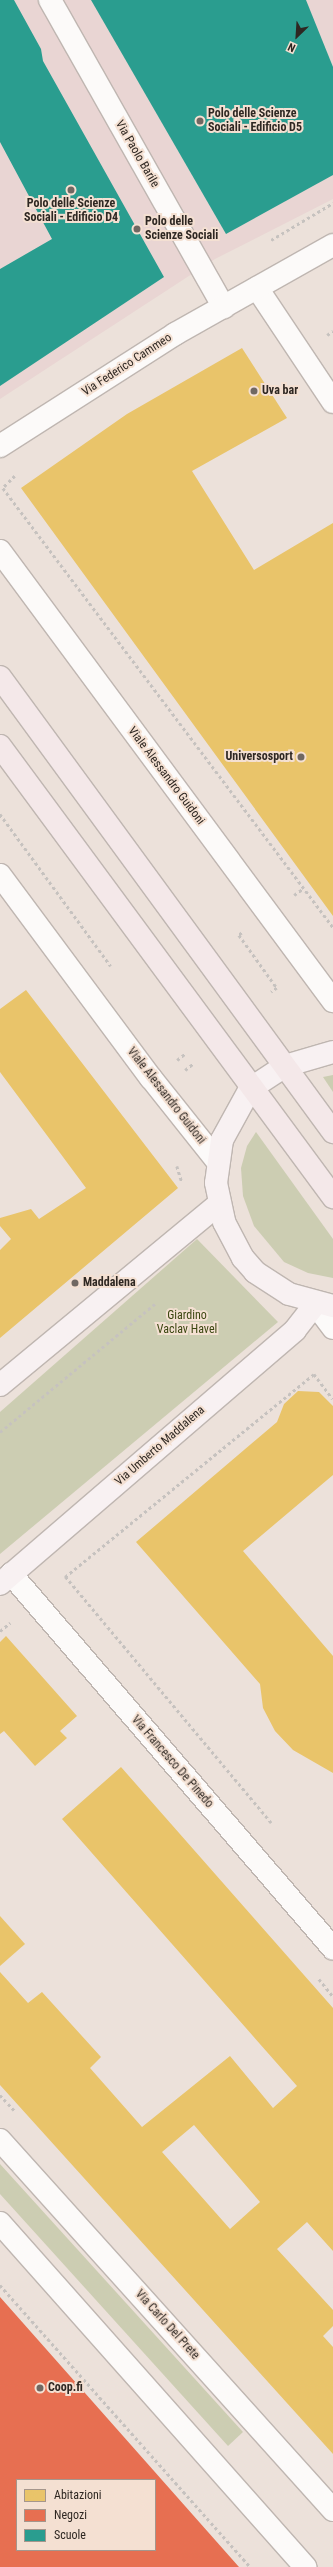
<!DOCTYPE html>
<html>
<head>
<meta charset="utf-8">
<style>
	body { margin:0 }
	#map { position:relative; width:333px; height:2567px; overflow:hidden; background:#ece1da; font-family:"Roboto Condensed",sans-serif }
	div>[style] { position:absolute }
	.education>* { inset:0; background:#e9d5d3 }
	.green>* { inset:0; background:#cccdb2 }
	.homes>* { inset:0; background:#e9c46a }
	.shops>* { inset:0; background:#e76f51 }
	.schools>* { inset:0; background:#2a9d8f }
	.path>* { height:2.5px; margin-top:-1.25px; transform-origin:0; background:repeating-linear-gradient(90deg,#c6c2bf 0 3px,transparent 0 6px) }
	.roads { filter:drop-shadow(1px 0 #bfb6b1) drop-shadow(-1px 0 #bfb6b1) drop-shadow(0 1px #bfb6b1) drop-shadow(0 -1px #bfb6b1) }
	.street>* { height:22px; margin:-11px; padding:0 11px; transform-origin:11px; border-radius:11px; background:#fcfaf9 }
	.secondary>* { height:22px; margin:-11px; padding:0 11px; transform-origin:11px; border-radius:11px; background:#f8f1f2 }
	.primary>* { height:22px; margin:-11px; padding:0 11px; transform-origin:11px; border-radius:11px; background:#f4e8e9 }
	.dots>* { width:11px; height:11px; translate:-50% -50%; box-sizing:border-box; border:2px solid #f4e0d2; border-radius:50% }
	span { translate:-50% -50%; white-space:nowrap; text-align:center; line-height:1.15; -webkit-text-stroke:4px #f4e0d2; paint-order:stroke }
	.poi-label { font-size:12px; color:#2e2722; font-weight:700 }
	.left { translate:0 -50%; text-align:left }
	.right { translate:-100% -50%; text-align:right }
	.street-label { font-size:12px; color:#2e2722 }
	.park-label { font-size:12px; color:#3b4610 }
	.legend { position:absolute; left:16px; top:2479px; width:140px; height:72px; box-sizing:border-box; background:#f4e0d2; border:1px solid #a5968c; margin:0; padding:5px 7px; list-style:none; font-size:12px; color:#2e2722 }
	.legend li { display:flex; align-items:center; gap:8px; height:20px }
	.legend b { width:20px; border:1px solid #a5968c }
	.north { position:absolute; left:277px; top:16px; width:40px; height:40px; -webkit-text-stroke:3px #f4e0d2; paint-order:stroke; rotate:205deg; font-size:11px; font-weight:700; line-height:16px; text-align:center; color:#2e2722 }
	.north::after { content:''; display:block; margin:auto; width:14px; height:18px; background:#2e2722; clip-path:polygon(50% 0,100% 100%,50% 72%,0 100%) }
</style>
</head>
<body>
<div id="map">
	<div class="education">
		<i style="clip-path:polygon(0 0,333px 0,333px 199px,215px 259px,0 399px)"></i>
	</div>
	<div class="green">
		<i style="clip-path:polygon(333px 1075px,333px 1092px,323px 1077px)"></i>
		<i style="clip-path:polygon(256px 1132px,333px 1239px,333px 1278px,308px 1273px,284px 1262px,254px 1226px,243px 1196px,241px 1168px,247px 1146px)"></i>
		<i style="clip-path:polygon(197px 1239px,278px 1322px,0 1554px,0 1412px)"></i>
		<i style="clip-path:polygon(0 2164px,243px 2432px,228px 2446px,0 2194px)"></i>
	</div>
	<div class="homes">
		<i style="clip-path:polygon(242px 348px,287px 418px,192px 471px,254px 570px,333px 523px,333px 916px,21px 488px,127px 414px)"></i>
		<i style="clip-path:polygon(26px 990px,178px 1188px,0 1338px,0 1250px,11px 1239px,0 1226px,0 1218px,31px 1209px,39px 1219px,86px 1188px,0 1072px,0 1009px)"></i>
		<i style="clip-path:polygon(298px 1391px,319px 1392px,333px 1406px,333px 1475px,243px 1551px,333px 1656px,333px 1773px,293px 1750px,275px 1731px,263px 1708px,260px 1684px,136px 1542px,277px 1422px,284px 1404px)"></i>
		<i style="clip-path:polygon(6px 1636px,77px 1716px,60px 1731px,67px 1738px,35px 1766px,4px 1731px,0 1734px,0 1642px)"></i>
		<i style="clip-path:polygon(evenodd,121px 1767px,333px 2008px,333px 2251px,307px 2222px,277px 2249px,333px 2310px,333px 2326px,323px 2336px,333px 2347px,333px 2454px,0 2085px,0 1972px,28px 2003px,42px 1992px,101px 2057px,90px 2068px,142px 2127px,230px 2056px,273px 2108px,297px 2086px,62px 1819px,121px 1767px,194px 2125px,260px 2202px,230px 2229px,162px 2152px,194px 2125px)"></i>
		<i style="clip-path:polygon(0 1916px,25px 1944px,0 1966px)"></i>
	</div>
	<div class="shops">
		<i style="clip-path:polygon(evenodd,0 2297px,239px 2567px,0 2567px,0 2297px,17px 2480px,155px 2480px,155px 2550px,17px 2550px,17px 2480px)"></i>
	</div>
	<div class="schools">
		<i style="clip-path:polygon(0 0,14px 0,41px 49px,43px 61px,164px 277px,0 386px,0 269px,52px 239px,0 142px)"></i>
		<i style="clip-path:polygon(91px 0,306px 0,333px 67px,333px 175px,226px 234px)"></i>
	</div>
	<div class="path">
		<i style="left:271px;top:240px;width:72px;rotate:-30.8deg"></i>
		<i style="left:327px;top:335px;width:7px;rotate:-34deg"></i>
		<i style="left:15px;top:476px;width:17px;rotate:135deg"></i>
		<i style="left:3px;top:488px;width:549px;rotate:53.07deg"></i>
		<i style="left:0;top:814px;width:188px;rotate:53.9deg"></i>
		<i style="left:294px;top:895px;width:12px;rotate:-35deg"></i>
		<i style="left:242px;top:933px;width:4px;rotate:146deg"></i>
		<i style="left:239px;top:935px;width:65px;rotate:54.4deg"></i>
		<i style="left:277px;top:988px;width:7px;rotate:146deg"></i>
		<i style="left:177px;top:1060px;width:11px;rotate:-38deg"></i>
		<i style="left:185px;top:1070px;width:11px;rotate:-38deg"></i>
		<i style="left:177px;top:1166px;width:17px;rotate:73deg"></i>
		<i style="left:0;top:1432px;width:202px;rotate:-39.6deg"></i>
		<i style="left:0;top:1631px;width:13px;rotate:-39deg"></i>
		<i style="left:271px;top:1823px;width:321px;rotate:-129.9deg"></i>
		<i style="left:65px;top:1577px;width:321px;rotate:-39.2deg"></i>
		<i style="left:314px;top:1374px;width:31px;rotate:53deg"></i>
		<i style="left:319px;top:1979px;width:22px;rotate:51deg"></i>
		<i style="left:0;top:2095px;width:21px;rotate:47deg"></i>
		<i style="left:0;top:2285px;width:377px;rotate:48.4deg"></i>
	</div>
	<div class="roads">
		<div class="street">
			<i style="left:50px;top:0;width:353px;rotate:60.5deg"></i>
			<i style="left:257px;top:288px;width:137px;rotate:56.3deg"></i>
			<i style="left:0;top:446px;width:208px;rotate:-32.6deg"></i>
			<i style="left:175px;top:334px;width:181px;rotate:-29.4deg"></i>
			<i style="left:0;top:551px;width:560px;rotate:53.5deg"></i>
			<i style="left:0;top:875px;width:253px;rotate:53.4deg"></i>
			<i style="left:151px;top:1078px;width:106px;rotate:51.5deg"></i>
			<i style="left:315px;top:1304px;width:30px;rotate:53deg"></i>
			<i style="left:11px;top:1574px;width:494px;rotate:49.3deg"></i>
			<i style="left:0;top:2140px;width:498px;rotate:48deg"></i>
			<i style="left:0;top:2223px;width:460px;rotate:48.4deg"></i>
		</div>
		<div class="secondary">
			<i style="left:333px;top:1052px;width:50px;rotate:163.7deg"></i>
			<i style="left:285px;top:1066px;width:42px;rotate:146.7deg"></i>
			<i style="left:250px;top:1089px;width:58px;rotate:118.8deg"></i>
			<i style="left:222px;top:1140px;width:43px;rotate:97.9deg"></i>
			<i style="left:216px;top:1183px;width:40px;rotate:78deg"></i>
			<i style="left:224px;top:1222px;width:41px;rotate:62.2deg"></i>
			<i style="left:243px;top:1258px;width:18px;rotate:49deg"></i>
			<i style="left:255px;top:1272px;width:40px;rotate:32.9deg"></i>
			<i style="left:289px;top:1294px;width:46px;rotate:15.3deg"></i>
			<i style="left:0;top:1385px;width:284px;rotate:-39.6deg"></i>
			<i style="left:0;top:1584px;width:389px;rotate:-40.7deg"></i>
			<i style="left:295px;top:1330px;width:33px;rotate:-52deg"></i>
		</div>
		<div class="primary">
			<i style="left:0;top:677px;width:564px;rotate:53.8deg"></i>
			<i style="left:0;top:746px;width:561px;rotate:53.56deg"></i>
		</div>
	</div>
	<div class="dots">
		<i style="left:200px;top:121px;background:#706862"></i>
		<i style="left:71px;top:190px;background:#706862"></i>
		<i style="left:137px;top:229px;background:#706862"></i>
		<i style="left:254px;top:391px;background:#706862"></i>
		<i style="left:301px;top:757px;background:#706862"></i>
		<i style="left:75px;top:1283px;background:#706862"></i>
		<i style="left:40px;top:2388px;background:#706862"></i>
	</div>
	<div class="poi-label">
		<span class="left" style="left:208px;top:121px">Polo delle Scienze<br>Sociali - Edificio D5</span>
		<span style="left:71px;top:211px">Polo delle Scienze<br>Sociali - Edificio D4</span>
		<span class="left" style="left:145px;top:229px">Polo delle<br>Scienze Sociali</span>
		<span class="left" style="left:262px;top:391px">Uva bar</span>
		<span class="right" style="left:293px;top:757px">Universosport</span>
		<span class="left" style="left:83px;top:1283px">Maddalena</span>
		<span class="left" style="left:48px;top:2388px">Coop.fi</span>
	</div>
	<div class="street-label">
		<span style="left:137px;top:154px;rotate:60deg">Via Paolo Barile</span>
		<span style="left:127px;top:365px;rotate:-33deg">Via Federico Cammeo</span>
		<span style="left:166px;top:776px;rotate:53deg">Viale Alessandro Guidoni</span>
		<span style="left:166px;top:1096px;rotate:52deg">Viale Alessandro Guidoni</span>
		<span style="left:160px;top:1446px;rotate:-41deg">Via Umberto Maddalena</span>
		<span style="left:172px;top:1762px;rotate:49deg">Via Francesco De Pinedo</span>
		<span style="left:167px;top:2325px;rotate:48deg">Via Carlo Del Prete</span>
	</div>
	<div class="park-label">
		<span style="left:187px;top:1323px">Giardino<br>Vaclav Havel</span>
	</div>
	<ul class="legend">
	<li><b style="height:11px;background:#e9c46a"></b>Abitazioni</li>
	<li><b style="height:11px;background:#e76f51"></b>Negozi</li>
	<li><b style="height:11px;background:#2a9d8f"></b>Scuole</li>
	</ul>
	<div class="north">N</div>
</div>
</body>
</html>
